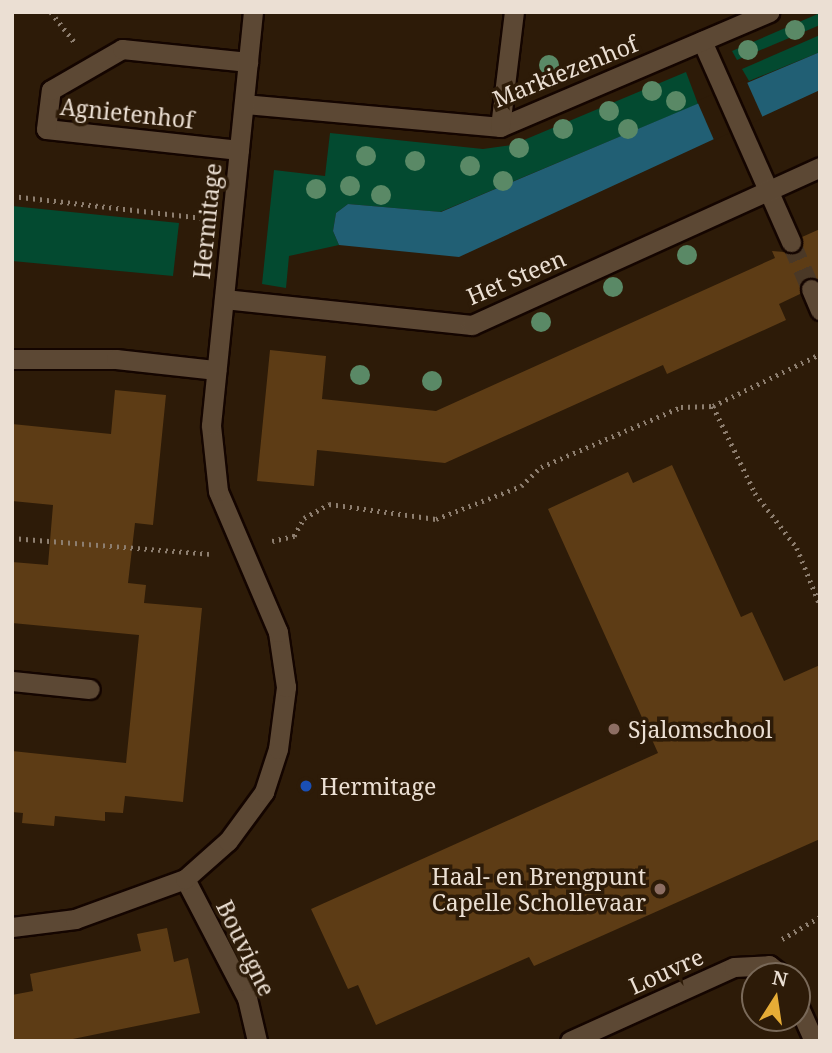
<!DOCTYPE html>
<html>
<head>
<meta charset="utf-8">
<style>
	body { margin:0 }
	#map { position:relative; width:832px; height:1053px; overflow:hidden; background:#2d1b08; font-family:"Noto Serif",serif }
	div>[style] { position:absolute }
	.green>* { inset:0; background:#034a30 }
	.water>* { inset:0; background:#215f74 }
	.pier>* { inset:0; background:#2d1b08 }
	.building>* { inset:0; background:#5d3c15 }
	.minor-tunnel>* { height:19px; margin-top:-9.5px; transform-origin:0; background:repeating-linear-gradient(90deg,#4a3826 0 19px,transparent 0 29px) }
	.path>* { height:4.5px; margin-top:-2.25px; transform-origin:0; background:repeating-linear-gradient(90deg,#8d7e6f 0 2px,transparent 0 7px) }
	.roads { filter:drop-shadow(2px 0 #140500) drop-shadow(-2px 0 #140500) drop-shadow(0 2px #140500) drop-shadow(0 -2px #140500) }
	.minor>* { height:19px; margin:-9.5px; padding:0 9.5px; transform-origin:9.5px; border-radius:9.5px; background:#5c4834 }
	.trees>* { width:20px; height:20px; margin:-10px; border-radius:50%; background:#5a8966 }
	.dots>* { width:19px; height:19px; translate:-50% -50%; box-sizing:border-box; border:4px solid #2d1b08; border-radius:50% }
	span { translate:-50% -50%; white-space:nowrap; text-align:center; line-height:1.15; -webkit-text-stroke:7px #2d1b08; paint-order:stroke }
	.street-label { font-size:23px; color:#ebdfd3 }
	.poi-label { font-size:23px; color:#ebdfd3 }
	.left { translate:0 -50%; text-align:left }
	.right { translate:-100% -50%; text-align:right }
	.frame { position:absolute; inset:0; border:14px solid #ebdfd3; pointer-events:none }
	.north { position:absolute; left:741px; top:962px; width:70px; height:70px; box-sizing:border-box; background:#2d1b08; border:2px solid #796959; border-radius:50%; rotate:12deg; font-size:19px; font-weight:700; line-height:28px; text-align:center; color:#ebdfd3 }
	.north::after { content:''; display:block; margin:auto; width:24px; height:32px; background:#e6ac36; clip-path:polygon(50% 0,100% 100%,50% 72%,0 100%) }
</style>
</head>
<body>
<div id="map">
	<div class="green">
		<i style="clip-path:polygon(820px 13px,820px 25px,737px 60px,732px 51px)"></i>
		<i style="clip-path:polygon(820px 35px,820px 52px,749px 81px,742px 69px)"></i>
		<i style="clip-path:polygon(686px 72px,698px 104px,440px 212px,348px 204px,336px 213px,333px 231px,339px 245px,289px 256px,286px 288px,262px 284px,274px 170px,325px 176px,330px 133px,483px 149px,512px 145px)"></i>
		<i style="clip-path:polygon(12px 206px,179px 223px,173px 276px,12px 261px)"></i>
	</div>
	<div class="water">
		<i style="clip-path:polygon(820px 52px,820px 90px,459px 257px,339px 245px,333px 231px,336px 213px,348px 204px,441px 212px)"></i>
	</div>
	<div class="pier">
		<i style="clip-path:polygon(746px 80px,763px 118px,714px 140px,697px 101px)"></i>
	</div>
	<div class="building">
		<i style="clip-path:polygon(820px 229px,820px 281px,806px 278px,800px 294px,779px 304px,786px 320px,667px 374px,663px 365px,445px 463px,317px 450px,314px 486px,257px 481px,270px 350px,326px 356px,322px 399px,436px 411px,775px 258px,772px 251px,797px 253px,802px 237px)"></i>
		<i style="clip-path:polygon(115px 390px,166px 395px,153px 525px,135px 523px,128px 583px,146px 585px,144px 603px,202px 608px,183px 802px,125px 796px,123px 813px,105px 812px,105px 821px,55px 816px,54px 826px,22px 823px,23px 813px,12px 812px,12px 751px,126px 763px,139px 635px,12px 623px,12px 562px,48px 565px,53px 505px,12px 501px,12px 424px,111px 434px)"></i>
		<i style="clip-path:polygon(672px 465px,741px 617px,752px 612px,784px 681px,820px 665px,820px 839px,534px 966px,529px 957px,376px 1025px,358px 985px,348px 989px,311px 909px,658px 753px,548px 509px,628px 472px,633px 483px)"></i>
		<i style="clip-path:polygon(167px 928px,174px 962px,188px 958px,200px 1013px,63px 1041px,12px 1041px,12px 995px,33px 991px,30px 974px,141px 951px,137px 934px)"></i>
	</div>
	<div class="minor-tunnel">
		<i style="left:791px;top:242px;width:51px;rotate:66.9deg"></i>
	</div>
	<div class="path">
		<i style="left:51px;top:12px;width:39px;rotate:52deg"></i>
		<i style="left:12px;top:196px;width:192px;rotate:6.6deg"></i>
		<i style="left:713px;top:406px;width:97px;rotate:64.2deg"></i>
		<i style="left:755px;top:493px;width:69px;rotate:52.6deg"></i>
		<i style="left:797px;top:548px;width:61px;rotate:68deg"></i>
		<i style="left:12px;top:538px;width:201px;rotate:4.6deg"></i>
		<i style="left:272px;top:541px;width:23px;rotate:-13deg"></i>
		<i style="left:294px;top:536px;width:21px;rotate:-61deg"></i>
		<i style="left:304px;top:518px;width:29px;rotate:-29deg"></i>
		<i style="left:329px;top:504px;width:108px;rotate:8deg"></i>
		<i style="left:436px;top:519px;width:91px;rotate:-21.2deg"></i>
		<i style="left:521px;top:486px;width:28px;rotate:-44deg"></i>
		<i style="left:541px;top:467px;width:152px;rotate:-23.2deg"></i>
		<i style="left:681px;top:407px;width:32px;rotate:-2deg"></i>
		<i style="left:713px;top:406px;width:119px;rotate:-25.9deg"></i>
		<i style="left:782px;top:939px;width:44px;rotate:-30.1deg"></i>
	</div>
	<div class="roads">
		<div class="minor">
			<i style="left:702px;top:41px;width:220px;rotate:66.1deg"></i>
			<i style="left:244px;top:104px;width:257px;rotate:5.1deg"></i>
			<i style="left:500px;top:127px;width:293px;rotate:-23.1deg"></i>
			<i style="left:500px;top:127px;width:116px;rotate:-83.1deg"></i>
			<i style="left:239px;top:150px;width:194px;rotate:-173.8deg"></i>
			<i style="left:46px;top:129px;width:39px;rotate:-83deg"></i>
			<i style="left:51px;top:90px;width:82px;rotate:-30deg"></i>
			<i style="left:122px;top:49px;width:127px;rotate:5.9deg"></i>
			<i style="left:811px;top:289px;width:23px;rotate:67deg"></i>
			<i style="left:224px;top:299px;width:249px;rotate:6deg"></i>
			<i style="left:472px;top:325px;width:382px;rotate:-24.4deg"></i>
			<i style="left:12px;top:359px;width:104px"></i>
			<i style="left:116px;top:359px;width:101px;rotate:6.3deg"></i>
			<i style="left:12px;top:681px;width:78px;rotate:5.9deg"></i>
			<i style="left:185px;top:879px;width:134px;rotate:62.5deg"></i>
			<i style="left:247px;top:998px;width:44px;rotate:76.9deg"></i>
			<i style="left:12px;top:927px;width:64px;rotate:-7.2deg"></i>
			<i style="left:75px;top:919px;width:117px;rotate:-20deg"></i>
			<i style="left:185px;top:879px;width:57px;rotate:-41.5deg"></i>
			<i style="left:228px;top:841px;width:61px;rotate:-53.7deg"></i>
			<i style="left:264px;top:792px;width:45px;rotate:-72deg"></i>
			<i style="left:278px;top:749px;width:63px;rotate:-82.6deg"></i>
			<i style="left:286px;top:687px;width:56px;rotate:-98.3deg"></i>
			<i style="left:278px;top:632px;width:153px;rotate:-113.1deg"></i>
			<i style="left:218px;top:491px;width:66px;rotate:-96.1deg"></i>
			<i style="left:211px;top:425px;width:415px;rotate:-84.2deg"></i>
			<i style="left:797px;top:1003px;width:42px;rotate:65.9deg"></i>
			<i style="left:570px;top:1041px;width:180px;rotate:-24.3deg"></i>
			<i style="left:734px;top:967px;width:35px;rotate:-3deg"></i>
			<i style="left:769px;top:965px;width:18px;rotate:38deg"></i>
		</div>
	</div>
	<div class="trees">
		<i style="left:795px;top:30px"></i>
		<i style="left:748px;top:50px"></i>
		<i style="left:549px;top:65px"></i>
		<i style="left:652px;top:91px"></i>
		<i style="left:676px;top:101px"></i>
		<i style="left:609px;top:111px"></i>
		<i style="left:563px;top:129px"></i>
		<i style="left:628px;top:129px"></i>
		<i style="left:519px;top:148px"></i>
		<i style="left:366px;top:156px"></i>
		<i style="left:415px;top:161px"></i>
		<i style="left:470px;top:166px"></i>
		<i style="left:503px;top:181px"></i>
		<i style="left:350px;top:186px"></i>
		<i style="left:316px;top:189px"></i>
		<i style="left:381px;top:195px"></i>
		<i style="left:687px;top:255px"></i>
		<i style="left:613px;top:287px"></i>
		<i style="left:541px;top:322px"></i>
		<i style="left:360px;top:375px"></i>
		<i style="left:432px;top:381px"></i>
	</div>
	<div class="dots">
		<i style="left:614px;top:729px;background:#8d6e63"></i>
		<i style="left:306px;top:786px;background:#1a4fb4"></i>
		<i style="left:660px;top:889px;background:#8d6e63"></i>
	</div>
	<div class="street-label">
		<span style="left:565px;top:71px;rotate:-22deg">Markiezenhof</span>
		<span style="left:127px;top:113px;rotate:6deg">Agnietenhof</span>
		<span style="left:207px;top:221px;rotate:-84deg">Hermitage</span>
		<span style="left:516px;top:277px;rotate:-23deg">Het Steen</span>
		<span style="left:246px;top:948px;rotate:64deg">Bouvigne</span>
		<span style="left:666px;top:971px;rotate:-24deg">Louvre</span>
	</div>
	<div class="poi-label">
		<span class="left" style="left:628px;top:729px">Sjalomschool</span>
		<span class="left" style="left:320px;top:786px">Hermitage</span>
		<span class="right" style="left:646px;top:889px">Haal- en Brengpunt<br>Capelle Schollevaar</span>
	</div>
	<div class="frame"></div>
	<div class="north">N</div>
</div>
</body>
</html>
